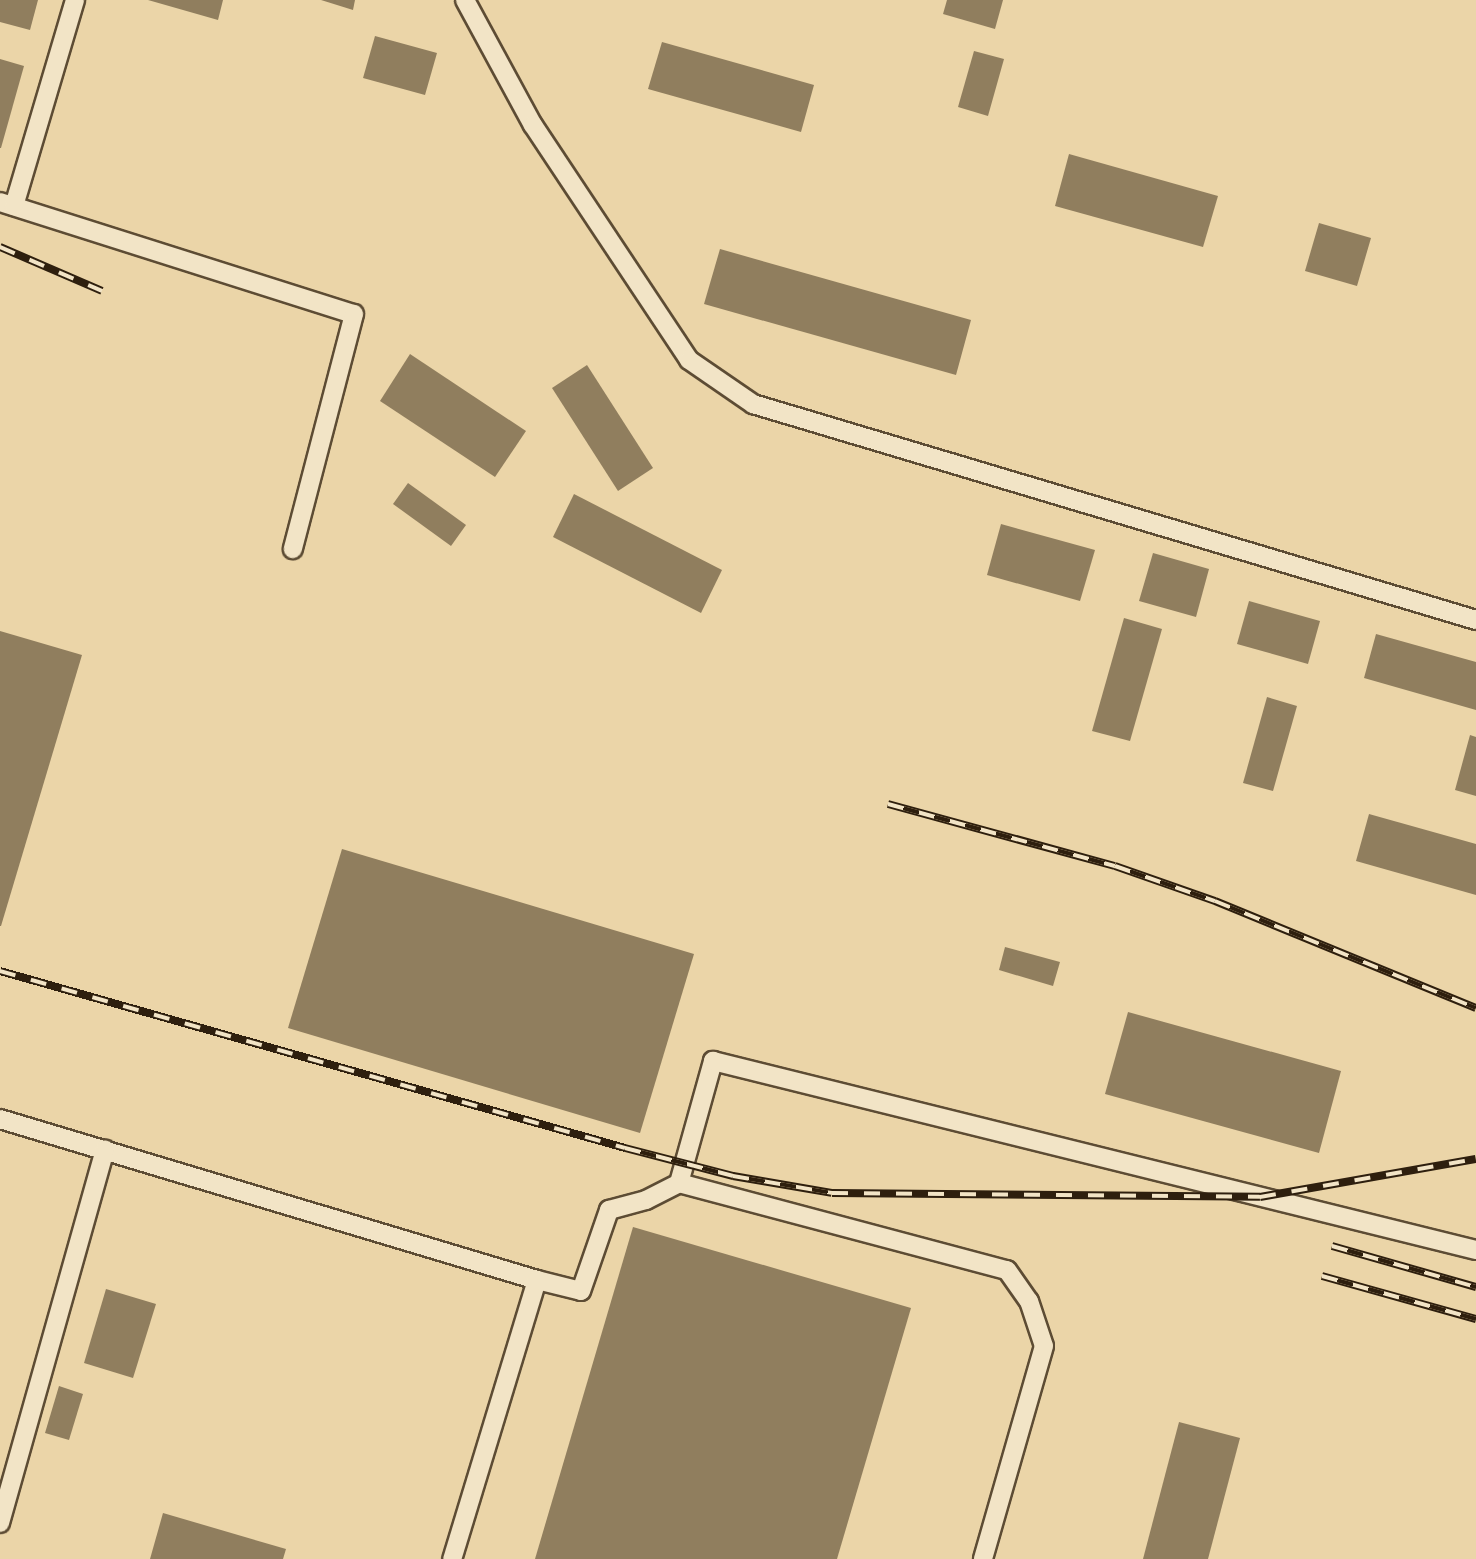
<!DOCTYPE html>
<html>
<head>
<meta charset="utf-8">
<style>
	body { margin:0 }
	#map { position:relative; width:1476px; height:1559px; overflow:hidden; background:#ebd5a8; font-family:"Old Standard TT",serif }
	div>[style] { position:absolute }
	.building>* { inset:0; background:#907e5e }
	.roads { filter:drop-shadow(2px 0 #5d4c34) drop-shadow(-2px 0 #5d4c34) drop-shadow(0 2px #5d4c34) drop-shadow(0 -2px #5d4c34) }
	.service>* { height:18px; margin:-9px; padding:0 9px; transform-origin:9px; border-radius:9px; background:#f2e4c6 }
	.rail>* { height:8px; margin-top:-4px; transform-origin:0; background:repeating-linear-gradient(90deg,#f2e4c6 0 16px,#2e1f0e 0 32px); box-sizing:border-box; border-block:2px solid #2e1f0e }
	span { translate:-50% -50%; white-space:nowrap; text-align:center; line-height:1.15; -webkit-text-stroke:5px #f2e4c6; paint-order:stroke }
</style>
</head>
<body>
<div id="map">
	<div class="building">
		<i style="clip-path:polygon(0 0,38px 0,30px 30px,0 22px)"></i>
		<i style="clip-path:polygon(148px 0,223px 0,218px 20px)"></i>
		<i style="clip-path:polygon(321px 0,355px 0,353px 10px)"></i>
		<i style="clip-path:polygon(947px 0,1003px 0,995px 29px,943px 14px)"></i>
		<i style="clip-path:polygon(375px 36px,437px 53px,425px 95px,363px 78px)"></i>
		<i style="clip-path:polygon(662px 42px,814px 85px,801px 132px,648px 89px)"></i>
		<i style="clip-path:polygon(974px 51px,1004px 59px,988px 116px,958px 107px)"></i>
		<i style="clip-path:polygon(0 59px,24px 66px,1px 148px,0 148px)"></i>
		<i style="clip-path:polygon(1069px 154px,1218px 196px,1203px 247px,1055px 206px)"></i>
		<i style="clip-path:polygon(1319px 223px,1371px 238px,1357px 286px,1305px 271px)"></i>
		<i style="clip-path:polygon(720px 249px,971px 320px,956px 375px,704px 304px)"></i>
		<i style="clip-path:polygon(410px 354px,526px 431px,495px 477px,380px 401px)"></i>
		<i style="clip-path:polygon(587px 365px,653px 468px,618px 491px,552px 388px)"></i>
		<i style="clip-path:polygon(408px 483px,466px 525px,451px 546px,393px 504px)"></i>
		<i style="clip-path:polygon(574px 494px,722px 570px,701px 613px,553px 537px)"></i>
		<i style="clip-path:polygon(1001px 524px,1095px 550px,1080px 601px,987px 575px)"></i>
		<i style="clip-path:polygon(1153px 553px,1209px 569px,1196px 617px,1139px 601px)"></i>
		<i style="clip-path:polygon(1249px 601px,1320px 621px,1308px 664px,1237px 644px)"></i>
		<i style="clip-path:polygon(1124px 618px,1162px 629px,1130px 741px,1092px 731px)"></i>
		<i style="clip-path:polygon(0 631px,82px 655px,1px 926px,0 926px)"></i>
		<i style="clip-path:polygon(1376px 634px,1476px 662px,1476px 710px,1364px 678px)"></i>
		<i style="clip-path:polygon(1267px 697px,1297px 706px,1273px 791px,1243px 783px)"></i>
		<i style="clip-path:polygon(1470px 735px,1476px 737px,1476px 796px,1455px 790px)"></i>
		<i style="clip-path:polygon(1369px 814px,1476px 844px,1476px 895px,1356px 861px)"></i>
		<i style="clip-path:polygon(342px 849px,694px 954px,640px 1133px,288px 1028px)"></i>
		<i style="clip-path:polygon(1005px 947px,1060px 962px,1053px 986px,999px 970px)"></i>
		<i style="clip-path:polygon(1128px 1012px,1341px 1071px,1319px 1153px,1105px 1094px)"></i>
		<i style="clip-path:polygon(633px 1227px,911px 1308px,837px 1559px,535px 1559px)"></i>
		<i style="clip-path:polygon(106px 1289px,156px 1304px,133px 1378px,84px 1363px)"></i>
		<i style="clip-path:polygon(59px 1386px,83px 1394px,69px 1440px,45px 1433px)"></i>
		<i style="clip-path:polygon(1179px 1422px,1240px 1438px,1208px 1559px,1143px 1559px)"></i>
		<i style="clip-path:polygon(163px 1513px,286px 1549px,283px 1559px,150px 1559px)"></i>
	</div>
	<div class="roads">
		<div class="service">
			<i style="left:465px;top:0;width:142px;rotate:61.5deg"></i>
			<i style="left:533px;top:125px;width:282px;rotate:56.4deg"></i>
			<i style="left:689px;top:360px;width:78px;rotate:34.5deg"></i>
			<i style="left:753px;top:404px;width:755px;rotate:16.63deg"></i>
			<i style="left:0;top:202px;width:371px;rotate:17.6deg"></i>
			<i style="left:354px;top:314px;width:243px;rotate:104.6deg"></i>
			<i style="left:14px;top:206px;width:215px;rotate:-73.5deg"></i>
			<i style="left:0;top:1119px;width:561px;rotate:16.69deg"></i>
			<i style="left:537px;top:1280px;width:292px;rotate:106.9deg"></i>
			<i style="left:679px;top:1183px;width:127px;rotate:-74.4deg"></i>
			<i style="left:713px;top:1061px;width:786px;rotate:13.91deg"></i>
			<i style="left:537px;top:1280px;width:45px;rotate:14deg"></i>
			<i style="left:581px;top:1291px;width:86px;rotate:-70.9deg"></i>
			<i style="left:609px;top:1210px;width:38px;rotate:-15deg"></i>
			<i style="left:646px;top:1200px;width:37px;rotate:-27deg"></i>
			<i style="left:679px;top:1183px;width:339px;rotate:14.9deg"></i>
			<i style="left:1007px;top:1270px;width:38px;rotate:55deg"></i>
			<i style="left:1029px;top:1301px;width:47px;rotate:71.6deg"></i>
			<i style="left:1044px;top:1346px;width:222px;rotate:106deg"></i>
			<i style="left:0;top:1523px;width:388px;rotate:-74.3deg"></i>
		</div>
	</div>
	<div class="rail">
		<i style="left:0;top:247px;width:111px;rotate:23.3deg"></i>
		<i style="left:888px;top:804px;width:235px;rotate:15.3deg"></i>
		<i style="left:1115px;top:866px;width:106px;rotate:19.3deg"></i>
		<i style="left:1215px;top:901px;width:282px;rotate:22.3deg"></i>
		<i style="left:0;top:971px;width:650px;rotate:15.81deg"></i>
		<i style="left:625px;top:1148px;width:112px;rotate:14.5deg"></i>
		<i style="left:733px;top:1176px;width:100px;rotate:9.7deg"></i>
		<i style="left:832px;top:1193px;width:428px;rotate:0.5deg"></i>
		<i style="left:1260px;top:1197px;width:219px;rotate:-10deg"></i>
		<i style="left:1332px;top:1246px;width:150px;rotate:15.9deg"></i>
		<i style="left:1322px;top:1276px;width:160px;rotate:15.6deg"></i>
	</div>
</div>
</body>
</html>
